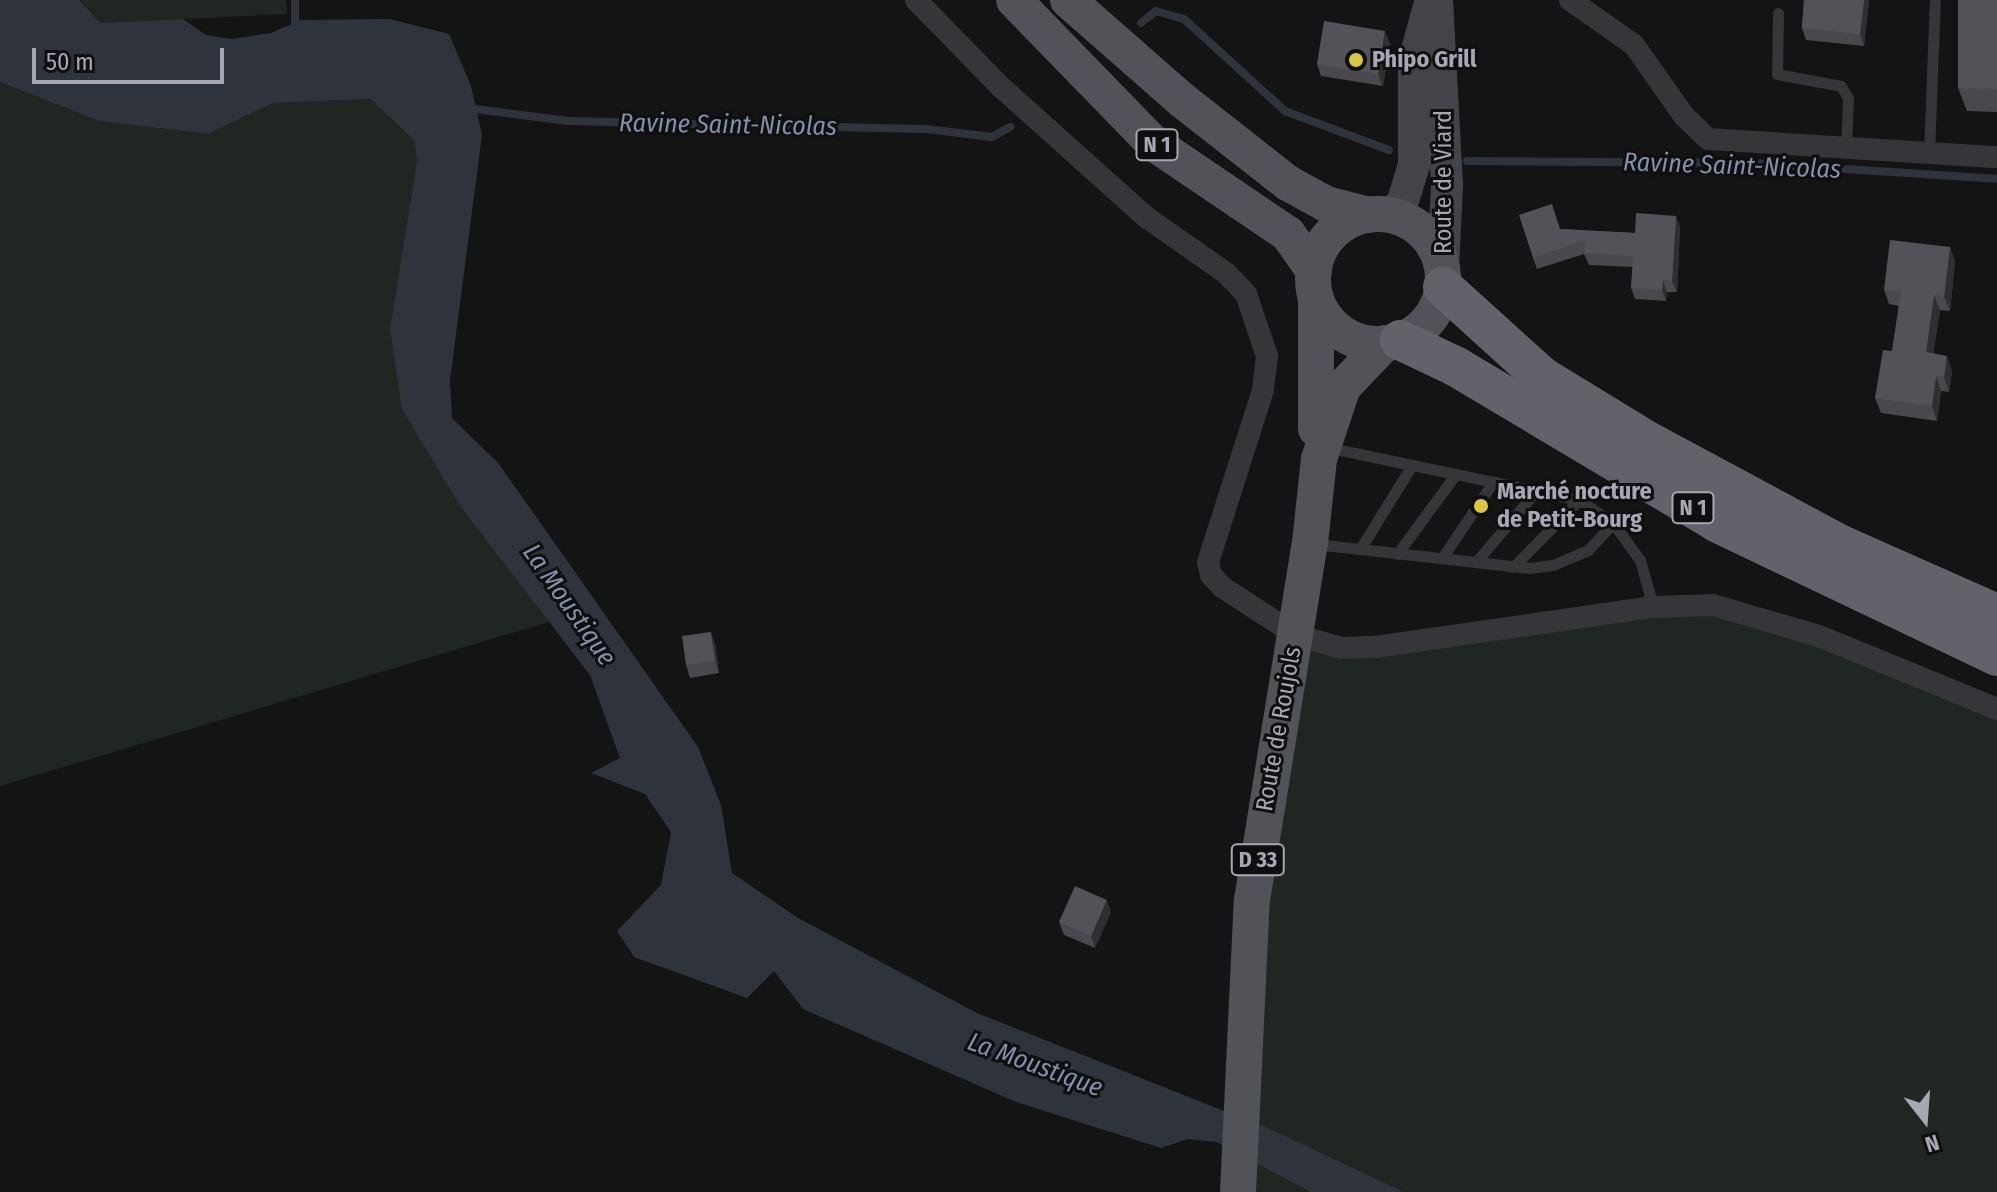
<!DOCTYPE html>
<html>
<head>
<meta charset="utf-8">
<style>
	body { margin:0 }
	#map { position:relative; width:1997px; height:1192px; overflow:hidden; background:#141415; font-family:"Fira Sans Condensed",sans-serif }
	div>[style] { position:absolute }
	.green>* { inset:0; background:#202722 }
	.water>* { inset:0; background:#2f343c }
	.stream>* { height:8px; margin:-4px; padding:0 4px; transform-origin:4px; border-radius:4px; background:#2f343c }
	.lane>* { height:11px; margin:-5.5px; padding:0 5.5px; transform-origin:5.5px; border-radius:5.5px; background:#35353a }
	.street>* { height:22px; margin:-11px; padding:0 11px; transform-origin:11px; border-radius:11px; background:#35353a }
	.secondary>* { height:32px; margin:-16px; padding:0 16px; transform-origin:16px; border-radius:16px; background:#434449 }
	.primary>* { height:36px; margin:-18px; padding:0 18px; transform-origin:18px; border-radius:18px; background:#525258 }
	.primary>.ring { margin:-18px; padding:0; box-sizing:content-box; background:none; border:36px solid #525258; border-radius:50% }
	.highway>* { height:40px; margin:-20px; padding:0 20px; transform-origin:20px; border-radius:20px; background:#62626a }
	.wall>* { inset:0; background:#48484d }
	.shaded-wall>* { inset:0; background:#2f2f32 }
	.building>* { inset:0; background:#525358 }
	.dots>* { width:22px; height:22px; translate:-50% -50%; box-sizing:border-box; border:4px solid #0f0f10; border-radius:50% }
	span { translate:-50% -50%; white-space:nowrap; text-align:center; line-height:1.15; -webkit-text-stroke:6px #0f0f10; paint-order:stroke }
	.shield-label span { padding:2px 6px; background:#0f0f10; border:2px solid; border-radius:6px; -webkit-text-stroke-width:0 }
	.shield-label { font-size:22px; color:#a7a8b4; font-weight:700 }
	.poi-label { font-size:24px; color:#a7a8b4; font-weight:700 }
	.left { translate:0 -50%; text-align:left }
	.street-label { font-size:24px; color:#a7a8b4 }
	.water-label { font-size:26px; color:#8290ab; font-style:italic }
	.north { position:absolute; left:1885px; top:1080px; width:80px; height:80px; -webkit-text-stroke:6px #0f0f10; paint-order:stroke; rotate:163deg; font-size:22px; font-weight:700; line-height:32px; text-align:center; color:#a7a8b4 }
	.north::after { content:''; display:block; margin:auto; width:28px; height:36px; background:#a7a8b4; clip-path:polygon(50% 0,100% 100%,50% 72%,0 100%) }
	.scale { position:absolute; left:32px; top:48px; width:192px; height:36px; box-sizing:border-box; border:4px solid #a7a8b4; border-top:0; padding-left:10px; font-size:24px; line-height:28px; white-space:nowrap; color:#a7a8b4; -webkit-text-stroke:6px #0f0f10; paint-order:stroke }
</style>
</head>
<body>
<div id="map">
	<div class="green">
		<i style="clip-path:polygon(79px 0,286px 0,287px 14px,101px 23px)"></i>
		<i style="clip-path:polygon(0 82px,99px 121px,208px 134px,273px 103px,372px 99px,401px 125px,414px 140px,417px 160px,390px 329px,461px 507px,552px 621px,0 786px)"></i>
		<i style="clip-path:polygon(1713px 605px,1997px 709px,1997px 1192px,1404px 1192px,1249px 1121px,1240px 1086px,1296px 635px,1342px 648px)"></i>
		<i style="clip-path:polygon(1252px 1159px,1267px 1165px,1311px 1192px,1238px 1192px)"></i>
	</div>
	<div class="water">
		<i style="clip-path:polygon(0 0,79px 0,101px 23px,183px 19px,206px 35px,231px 39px,271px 33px,301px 20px,389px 19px,449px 34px,471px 86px,482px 135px,450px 380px,452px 418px,499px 464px,698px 747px,721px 805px,732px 873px,798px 918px,977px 1013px,1272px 1130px,1404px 1192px,1311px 1192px,1216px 1142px,1188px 1139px,1161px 1148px,1016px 1102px,803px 1009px,774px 971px,747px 998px,634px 957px,617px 931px,661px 885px,671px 832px,645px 794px,591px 773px,620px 758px,590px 675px,461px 507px,402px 409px,390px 329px,417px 160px,414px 140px,371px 99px,273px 103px,208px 134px,99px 121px,0 82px)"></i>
	</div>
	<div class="stream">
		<i style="left:1141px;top:23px;width:19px;rotate:-39deg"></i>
		<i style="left:1156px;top:11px;width:29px;rotate:16deg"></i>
		<i style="left:1184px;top:19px;width:137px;rotate:42.3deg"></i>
		<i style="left:1285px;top:111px;width:111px;rotate:20.6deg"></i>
		<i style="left:295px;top:31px;width:31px;rotate:-90deg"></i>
		<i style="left:467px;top:108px;width:102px;rotate:7.3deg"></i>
		<i style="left:568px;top:121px;width:358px;rotate:1.3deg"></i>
		<i style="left:926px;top:129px;width:66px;rotate:6.9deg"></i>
		<i style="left:992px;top:137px;width:21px;rotate:-29deg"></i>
		<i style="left:1467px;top:161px;width:285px;rotate:0.4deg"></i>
		<i style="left:1752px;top:163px;width:246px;rotate:3.7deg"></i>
	</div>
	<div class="lane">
		<i style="left:1778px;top:13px;width:61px;rotate:90.9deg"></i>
		<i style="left:1777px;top:74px;width:65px;rotate:10.6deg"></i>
		<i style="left:1841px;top:86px;width:14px;rotate:60deg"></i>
		<i style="left:1848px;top:98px;width:52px;rotate:92.2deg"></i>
		<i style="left:1929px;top:153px;width:153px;rotate:-87.8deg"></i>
		<i style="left:1326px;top:447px;width:258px;rotate:11.8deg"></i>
		<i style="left:1579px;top:500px;width:41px;rotate:34.1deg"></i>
		<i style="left:1613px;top:523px;width:46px;rotate:53.9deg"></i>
		<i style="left:1640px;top:560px;width:49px;rotate:74.5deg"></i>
		<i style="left:1315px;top:544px;width:215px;rotate:6.4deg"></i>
		<i style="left:1529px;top:568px;width:24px;rotate:-7deg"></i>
		<i style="left:1553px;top:565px;width:38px;rotate:-23deg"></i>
		<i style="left:1588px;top:550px;width:37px;rotate:-47deg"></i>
		<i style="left:1360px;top:549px;width:99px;rotate:-58.2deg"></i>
		<i style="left:1397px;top:554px;width:99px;rotate:-53.6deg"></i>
		<i style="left:1442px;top:558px;width:92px;rotate:-56.1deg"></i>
		<i style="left:1476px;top:562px;width:93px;rotate:-49.8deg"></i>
		<i style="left:1513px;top:567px;width:94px;rotate:-45.4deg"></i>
	</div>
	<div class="street">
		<i style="left:916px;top:0;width:122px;rotate:45.7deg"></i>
		<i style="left:1001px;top:87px;width:195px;rotate:41.9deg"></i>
		<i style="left:1146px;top:217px;width:98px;rotate:35deg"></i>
		<i style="left:1226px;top:273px;width:29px;rotate:46deg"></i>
		<i style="left:1246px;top:294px;width:65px;rotate:71.3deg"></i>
		<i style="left:1267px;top:356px;width:34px;rotate:97deg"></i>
		<i style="left:1263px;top:390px;width:181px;rotate:107.7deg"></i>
		<i style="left:1208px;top:562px;width:13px;rotate:77deg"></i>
		<i style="left:1211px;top:575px;width:16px;rotate:47deg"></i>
		<i style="left:1222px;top:587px;width:88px;rotate:33deg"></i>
		<i style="left:1296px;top:635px;width:48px;rotate:15.8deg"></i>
		<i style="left:1342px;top:648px;width:33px;rotate:-2deg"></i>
		<i style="left:1375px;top:647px;width:281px;rotate:-8.2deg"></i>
		<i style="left:1653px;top:607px;width:60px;rotate:-1.9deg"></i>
		<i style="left:1713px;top:605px;width:110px;rotate:16.3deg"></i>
		<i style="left:1819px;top:636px;width:192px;rotate:22.3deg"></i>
		<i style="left:1570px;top:0;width:78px;rotate:35.1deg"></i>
		<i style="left:1634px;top:45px;width:87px;rotate:54.8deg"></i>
		<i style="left:1684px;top:116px;width:33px;rotate:44deg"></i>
		<i style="left:1708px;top:139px;width:290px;rotate:3.6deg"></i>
	</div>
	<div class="secondary">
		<i style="left:1437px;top:0;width:186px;rotate:86.9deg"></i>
		<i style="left:1447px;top:186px;width:82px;rotate:92.8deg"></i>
		<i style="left:1389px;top:214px;width:16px;rotate:-38deg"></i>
		<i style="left:1402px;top:204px;width:41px;rotate:-72.9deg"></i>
		<i style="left:1414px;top:165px;width:104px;rotate:-90deg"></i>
		<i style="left:1414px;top:61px;width:60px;rotate:-74.6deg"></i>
	</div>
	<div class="primary">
		<i style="left:1014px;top:0;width:198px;rotate:45.8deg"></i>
		<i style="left:1152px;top:142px;width:164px;rotate:34.1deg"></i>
		<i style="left:1288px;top:234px;width:45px;rotate:54.9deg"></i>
		<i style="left:1068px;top:0;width:152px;rotate:41.3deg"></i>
		<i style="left:1182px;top:100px;width:135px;rotate:38.1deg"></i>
		<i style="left:1288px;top:183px;width:43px;rotate:28.9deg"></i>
		<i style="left:1326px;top:204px;width:44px;rotate:14.3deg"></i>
		<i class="ring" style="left:1313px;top:214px;width:94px;height:94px"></i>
		<i style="left:1316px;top:429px;width:130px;rotate:-90deg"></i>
		<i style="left:1238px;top:1192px;width:292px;rotate:-87.3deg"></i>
		<i style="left:1252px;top:900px;width:362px;rotate:-80.8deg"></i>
		<i style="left:1310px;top:543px;width:84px;rotate:-83.9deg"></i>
		<i style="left:1319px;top:459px;width:76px;rotate:-71.6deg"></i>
		<i style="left:1343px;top:387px;width:61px;rotate:-46.3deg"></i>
	</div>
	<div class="highway">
		<i style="left:1443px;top:287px;width:132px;rotate:42.2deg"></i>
		<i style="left:1541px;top:376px;width:119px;rotate:31.5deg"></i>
		<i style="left:1642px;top:438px;width:224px;rotate:28.3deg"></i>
		<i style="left:1839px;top:544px;width:173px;rotate:23.9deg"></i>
		<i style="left:1400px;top:340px;width:61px;rotate:25.3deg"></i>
		<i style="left:1455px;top:366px;width:306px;rotate:30.8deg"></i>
		<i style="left:1718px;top:523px;width:309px;rotate:25.5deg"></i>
	</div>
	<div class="wall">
		<i style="clip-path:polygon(1804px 0,1869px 0,1864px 46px,1806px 40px,1802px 28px)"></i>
		<i style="clip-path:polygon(1997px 0,1997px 112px,1967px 111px,1958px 88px)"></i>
		<i style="clip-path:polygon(1390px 43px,1383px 86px,1321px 76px,1317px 64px)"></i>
		<i style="clip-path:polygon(1676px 216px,1680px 228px,1677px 292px,1667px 292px,1666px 301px,1635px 299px,1631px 288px,1633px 267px,1589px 265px,1584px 254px,1537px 269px,1533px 258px,1561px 229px,1635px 233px)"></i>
		<i style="clip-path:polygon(1950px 247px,1955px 262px,1950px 311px,1940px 310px,1933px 354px,1952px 371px,1949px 392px,1941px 391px,1937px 421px,1881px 413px,1875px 398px,1892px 351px,1899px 306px,1889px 304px,1884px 290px)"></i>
		<i style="clip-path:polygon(715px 644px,719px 673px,690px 678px,686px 665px)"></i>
		<i style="clip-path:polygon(1111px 912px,1095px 948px,1064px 935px,1059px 922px)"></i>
	</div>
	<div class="shaded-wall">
		<i style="clip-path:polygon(1864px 0,1869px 0,1864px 46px,1860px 34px)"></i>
		<i style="clip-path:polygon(1385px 31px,1390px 43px,1383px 86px,1378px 74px)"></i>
		<i style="clip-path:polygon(1676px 216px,1680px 228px,1677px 292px,1672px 281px)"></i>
		<i style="clip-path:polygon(1950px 247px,1955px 262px,1950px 311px,1944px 296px)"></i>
		<i style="clip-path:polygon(1663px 280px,1667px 292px,1666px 301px,1662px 290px)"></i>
		<i style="clip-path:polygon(1934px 295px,1940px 310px,1931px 367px,1926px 352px)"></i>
		<i style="clip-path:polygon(1947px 356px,1952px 371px,1949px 392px,1944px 377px)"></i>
		<i style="clip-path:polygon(1936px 376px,1941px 391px,1937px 421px,1932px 406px)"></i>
		<i style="clip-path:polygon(711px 632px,715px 644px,719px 673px,715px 661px)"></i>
		<i style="clip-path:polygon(1107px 900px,1111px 912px,1095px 948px,1091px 936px)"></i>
	</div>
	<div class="building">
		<i style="clip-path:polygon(1804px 0,1864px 0,1860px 34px,1802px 28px)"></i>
		<i style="clip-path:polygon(1958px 0,1997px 0,1997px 89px,1958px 88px)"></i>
		<i style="clip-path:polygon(1324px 21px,1385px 31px,1378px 74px,1317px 64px)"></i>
		<i style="clip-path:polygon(1552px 204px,1560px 229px,1635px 233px,1636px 213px,1676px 216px,1672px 281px,1663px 280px,1662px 290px,1631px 288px,1633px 256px,1584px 253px,1585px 240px,1533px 258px,1519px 215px)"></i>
		<i style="clip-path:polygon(1890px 240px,1950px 247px,1944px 296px,1934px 295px,1926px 352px,1947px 356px,1944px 377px,1936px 376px,1932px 406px,1875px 398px,1883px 350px,1892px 351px,1901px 292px,1884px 290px)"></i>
		<i style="clip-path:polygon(711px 632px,715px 661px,686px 665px,682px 636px)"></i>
		<i style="clip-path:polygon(1075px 886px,1107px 900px,1091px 936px,1059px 922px)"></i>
	</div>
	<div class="dots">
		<i style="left:1356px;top:60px;background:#dcc745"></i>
		<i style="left:1481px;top:506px;background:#dcc745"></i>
	</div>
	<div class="shield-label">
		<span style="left:1157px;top:145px">N 1</span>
		<span style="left:1693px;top:508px">N 1</span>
		<span style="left:1258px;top:860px">D 33</span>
	</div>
	<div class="poi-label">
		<span class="left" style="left:1372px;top:60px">Phipo Grill</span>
		<span class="left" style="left:1497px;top:506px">Marché nocture<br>de Petit-Bourg</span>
	</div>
	<div class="street-label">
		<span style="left:1444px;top:182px;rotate:-90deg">Route de Viard</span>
		<span style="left:1279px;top:729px;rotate:-80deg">Route de Roujols</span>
	</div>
	<div class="water-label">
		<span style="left:728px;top:125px;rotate:1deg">Ravine Saint-Nicolas</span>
		<span style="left:1732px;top:166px;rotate:2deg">Ravine Saint-Nicolas</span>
		<span style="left:569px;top:605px;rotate:55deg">La Moustique</span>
		<span style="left:1035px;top:1065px;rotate:20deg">La Moustique</span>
	</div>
	<div class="north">N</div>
	<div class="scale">50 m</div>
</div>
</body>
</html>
